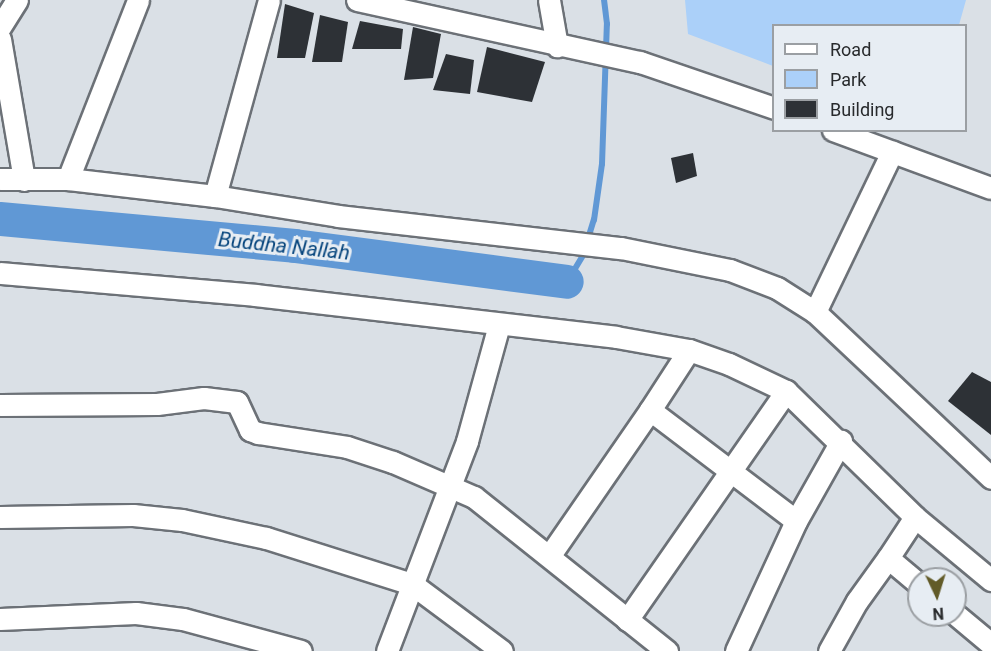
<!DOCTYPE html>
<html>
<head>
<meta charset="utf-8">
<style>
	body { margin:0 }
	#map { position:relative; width:991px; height:651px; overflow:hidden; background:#dae0e6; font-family:Roboto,sans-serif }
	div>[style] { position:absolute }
	.green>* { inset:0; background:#abd0f9 }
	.stream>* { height:6px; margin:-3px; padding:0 3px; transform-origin:3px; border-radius:3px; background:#6098d5 }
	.river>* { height:34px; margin:-17px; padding:0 17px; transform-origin:17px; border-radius:17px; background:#6098d5 }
	.building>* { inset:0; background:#2d3136 }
	.roads { filter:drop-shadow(2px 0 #6c7177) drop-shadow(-2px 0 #6c7177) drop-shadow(0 2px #6c7177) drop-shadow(0 -2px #6c7177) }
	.minor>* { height:21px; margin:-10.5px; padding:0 10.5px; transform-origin:10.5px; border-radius:10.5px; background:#fff }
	span { translate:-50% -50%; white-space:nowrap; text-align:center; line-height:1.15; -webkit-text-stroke:6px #e7edf3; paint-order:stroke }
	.water-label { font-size:21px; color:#05447c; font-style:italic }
	.legend { position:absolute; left:772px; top:24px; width:195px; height:108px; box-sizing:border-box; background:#e7edf3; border:2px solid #9b9fa3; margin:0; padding:8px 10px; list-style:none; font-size:18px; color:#282a2c }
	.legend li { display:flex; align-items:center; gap:12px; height:30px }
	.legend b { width:30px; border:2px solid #9b9fa3 }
	.north { position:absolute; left:907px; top:567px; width:60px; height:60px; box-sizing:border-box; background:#e7edf3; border:2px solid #9b9fa3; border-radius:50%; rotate:176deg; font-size:16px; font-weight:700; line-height:24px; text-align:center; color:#282a2c }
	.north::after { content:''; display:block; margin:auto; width:21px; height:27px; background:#625b28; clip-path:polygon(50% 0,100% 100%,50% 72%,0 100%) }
</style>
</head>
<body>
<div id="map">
	<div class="green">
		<i style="clip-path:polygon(685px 0,966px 0,959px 25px,774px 26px,773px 66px,688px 34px)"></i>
	</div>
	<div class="stream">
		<i style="left:567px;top:282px;width:31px;rotate:-59deg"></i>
		<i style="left:583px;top:255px;width:37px;rotate:-73deg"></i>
		<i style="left:594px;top:220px;width:57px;rotate:-81.9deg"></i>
		<i style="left:602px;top:164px;width:140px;rotate:-88deg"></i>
		<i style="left:607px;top:24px;width:24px;rotate:-97deg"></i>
	</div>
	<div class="river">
		<i style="left:0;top:219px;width:296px;rotate:5.2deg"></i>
		<i style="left:295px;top:246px;width:274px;rotate:7.5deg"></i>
	</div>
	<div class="building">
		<i style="clip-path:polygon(285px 4px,314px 13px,305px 58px,277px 58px)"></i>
		<i style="clip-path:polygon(320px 15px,348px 22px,342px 62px,312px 62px)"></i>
		<i style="clip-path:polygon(360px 21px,403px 29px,401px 49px,352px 49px)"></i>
		<i style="clip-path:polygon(413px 27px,441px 34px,433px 78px,404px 80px)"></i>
		<i style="clip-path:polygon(487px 47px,545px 62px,532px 102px,477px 92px)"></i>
		<i style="clip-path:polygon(446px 54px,474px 60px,470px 94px,433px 90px)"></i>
		<i style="clip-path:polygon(693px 153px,697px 176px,676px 183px,671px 158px)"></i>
		<i style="clip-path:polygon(972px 372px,991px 382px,991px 435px,948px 401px)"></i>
	</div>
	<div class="roads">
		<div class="minor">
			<i style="left:357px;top:0;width:290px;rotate:12.4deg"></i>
			<i style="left:640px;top:62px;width:142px;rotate:18.9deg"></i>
			<i style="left:549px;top:0;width:47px;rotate:80.1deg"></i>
			<i style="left:0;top:27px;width:32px;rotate:-58deg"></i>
			<i style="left:0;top:39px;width:143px;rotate:80.3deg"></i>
			<i style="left:833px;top:130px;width:168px;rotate:20.2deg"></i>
			<i style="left:0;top:179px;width:68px"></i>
			<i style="left:68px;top:179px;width:148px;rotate:6.6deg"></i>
			<i style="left:215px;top:196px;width:125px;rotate:9.2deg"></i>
			<i style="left:338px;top:216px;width:285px;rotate:6.5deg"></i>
			<i style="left:621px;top:248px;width:111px;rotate:11.4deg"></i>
			<i style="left:730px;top:270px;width:50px;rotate:21deg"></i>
			<i style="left:777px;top:288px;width:45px;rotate:32.3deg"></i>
			<i style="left:815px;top:312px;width:242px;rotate:43.3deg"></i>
			<i style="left:68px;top:179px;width:192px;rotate:-68.6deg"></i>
			<i style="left:215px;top:196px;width:203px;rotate:-74.6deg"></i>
			<i style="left:0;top:273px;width:256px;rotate:4.9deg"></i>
			<i style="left:255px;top:295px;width:363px;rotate:6.6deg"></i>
			<i style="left:616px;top:337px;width:74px;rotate:10.1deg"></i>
			<i style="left:689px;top:350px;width:42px;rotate:19.3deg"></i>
			<i style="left:729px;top:364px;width:63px;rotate:25.3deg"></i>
			<i style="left:786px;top:391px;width:180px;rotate:44.3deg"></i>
			<i style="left:915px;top:517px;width:99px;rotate:39.7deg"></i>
			<i style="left:815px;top:312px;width:178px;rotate:-64.3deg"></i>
			<i style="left:689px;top:350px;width:72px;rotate:123deg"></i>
			<i style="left:650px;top:410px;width:183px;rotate:37.2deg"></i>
			<i style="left:0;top:405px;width:157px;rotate:-0.4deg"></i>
			<i style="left:157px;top:404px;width:47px;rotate:-7.3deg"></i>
			<i style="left:204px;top:398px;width:33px;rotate:7deg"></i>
			<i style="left:237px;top:402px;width:31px;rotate:65deg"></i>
			<i style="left:250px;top:430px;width:9px;rotate:21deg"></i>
			<i style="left:258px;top:433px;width:90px;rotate:8.9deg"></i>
			<i style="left:347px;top:447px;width:48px;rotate:18.1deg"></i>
			<i style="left:393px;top:462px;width:88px;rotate:23.4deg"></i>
			<i style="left:474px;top:497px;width:247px;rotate:38.6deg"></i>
			<i style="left:0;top:517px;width:133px;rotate:-0.9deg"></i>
			<i style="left:133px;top:515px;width:49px;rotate:5.8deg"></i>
			<i style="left:182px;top:520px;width:86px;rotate:12.1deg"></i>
			<i style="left:266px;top:538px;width:153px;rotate:17.5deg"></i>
			<i style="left:412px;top:584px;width:112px;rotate:36.7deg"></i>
			<i style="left:915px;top:517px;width:49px;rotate:123.4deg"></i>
			<i style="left:888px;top:558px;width:40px;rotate:40deg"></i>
			<i style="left:550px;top:555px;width:176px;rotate:-55.4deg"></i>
			<i style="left:955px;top:614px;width:47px;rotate:39.8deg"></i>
			<i style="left:0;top:619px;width:136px;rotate:-2.5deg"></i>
			<i style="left:136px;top:613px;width:47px;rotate:7.3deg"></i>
			<i style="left:183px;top:619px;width:122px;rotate:15.2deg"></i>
			<i style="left:627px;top:620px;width:279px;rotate:-55.2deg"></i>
			<i style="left:387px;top:651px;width:225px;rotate:-69.1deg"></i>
			<i style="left:467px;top:441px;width:120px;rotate:-74.6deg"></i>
			<i style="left:736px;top:651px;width:143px;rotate:-65.2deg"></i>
			<i style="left:796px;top:521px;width:92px;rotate:-60.6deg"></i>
			<i style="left:829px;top:651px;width:57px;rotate:-60.8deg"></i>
			<i style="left:857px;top:601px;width:53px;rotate:-54.2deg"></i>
		</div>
	</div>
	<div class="water-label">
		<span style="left:284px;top:246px;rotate:6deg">Buddha Nallah</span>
	</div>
	<ul class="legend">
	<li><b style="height:8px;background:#fff"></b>Road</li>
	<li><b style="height:16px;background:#abd0f9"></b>Park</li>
	<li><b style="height:16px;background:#2d3136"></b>Building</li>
	</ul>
	<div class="north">N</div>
</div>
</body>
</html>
